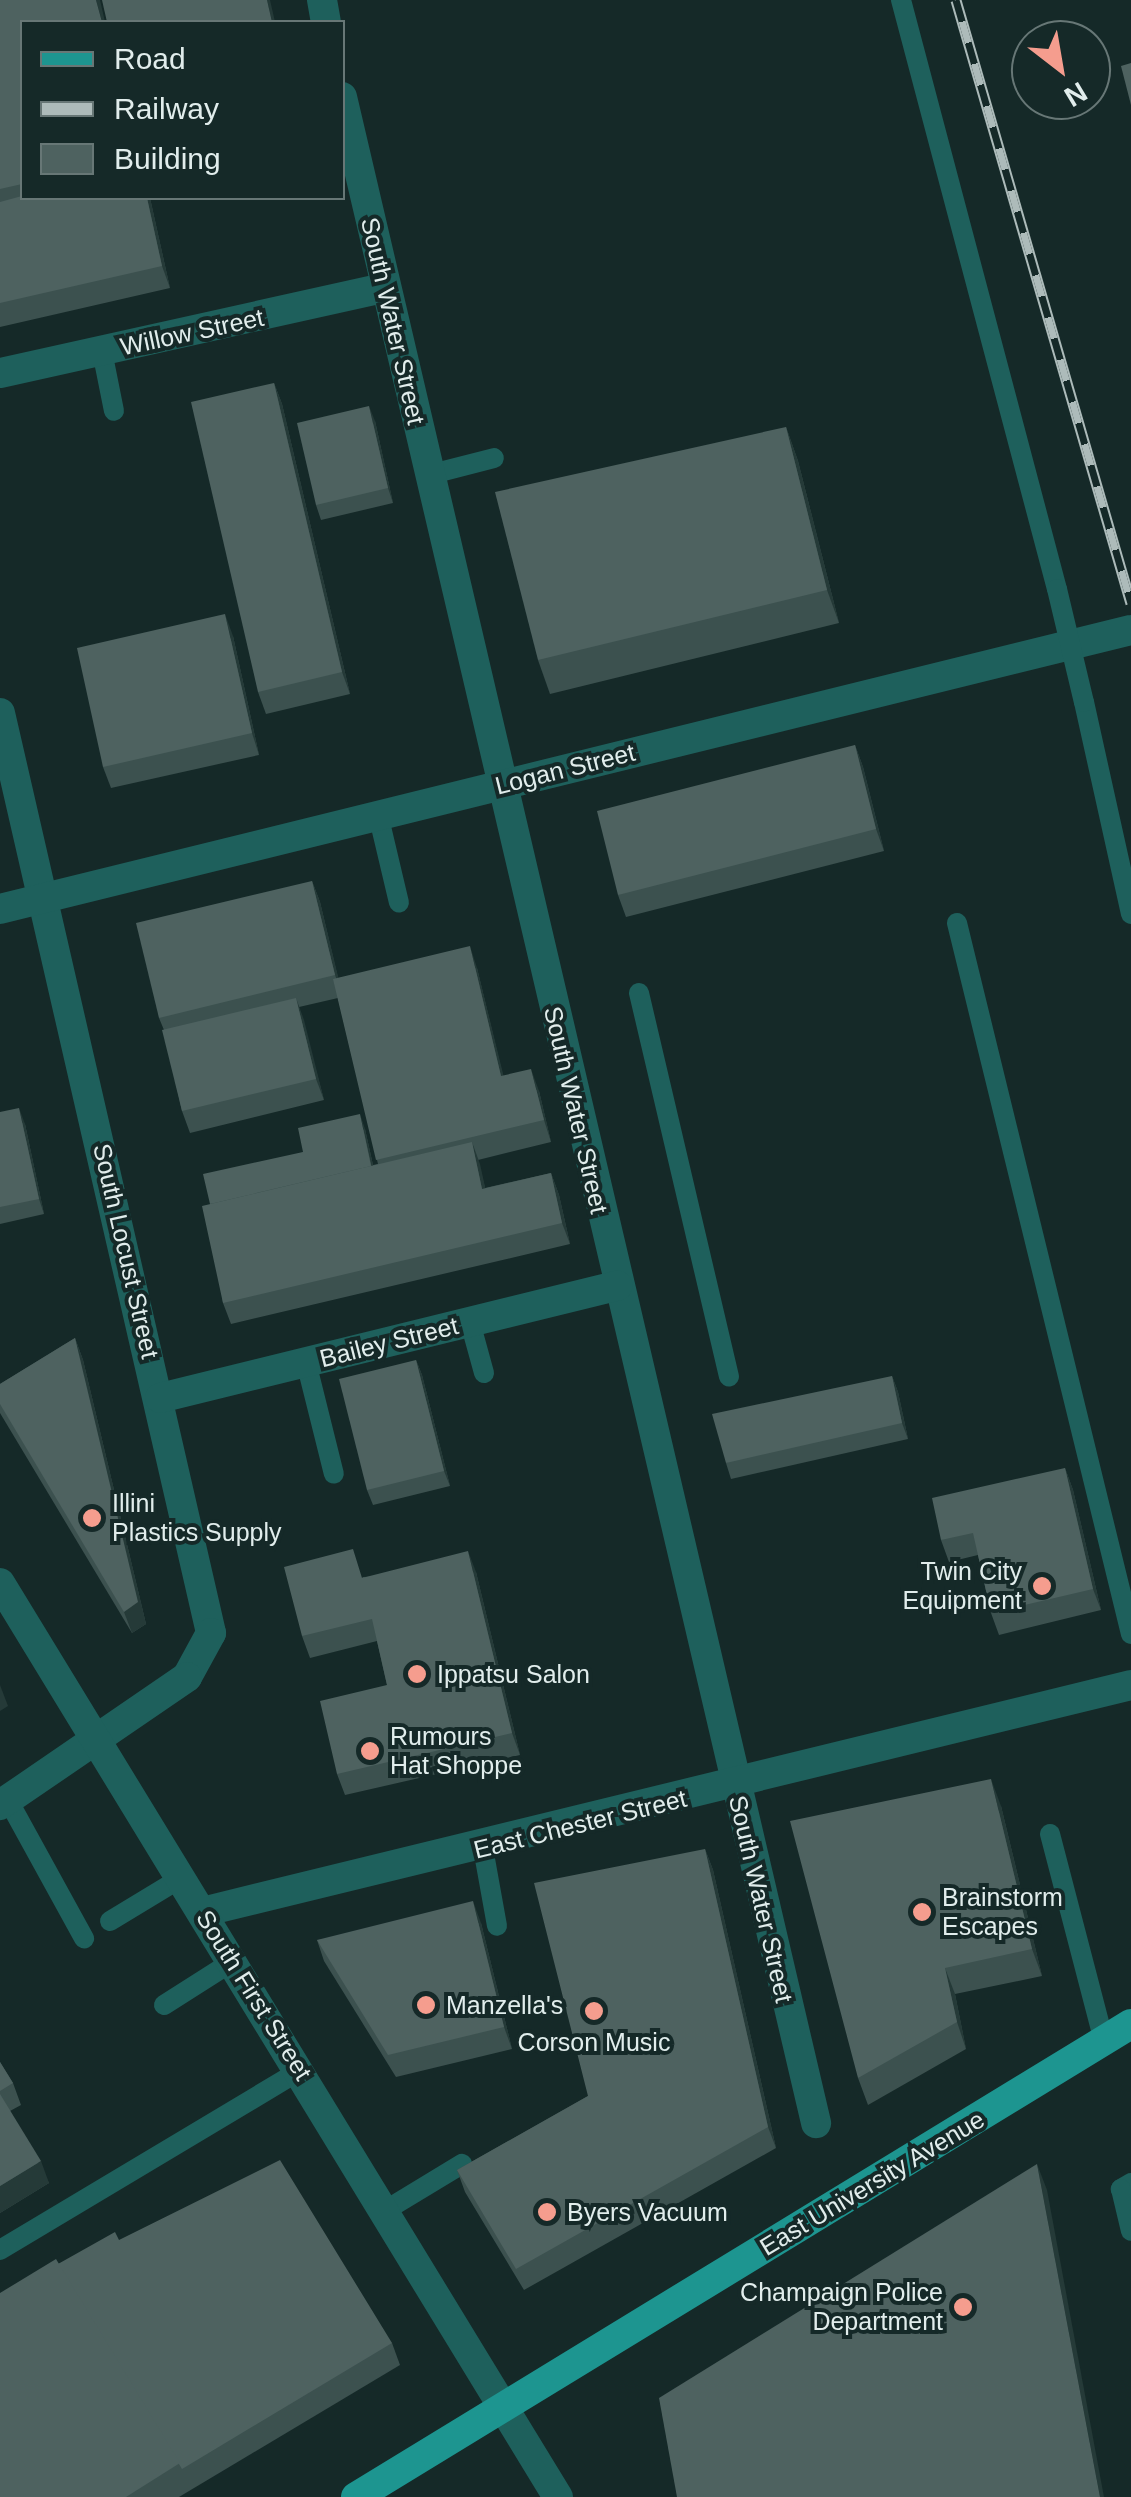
<!DOCTYPE html>
<html>
<head>
<meta charset="utf-8">
<style>
	body { margin:0 }
	#map { position:relative; width:1131px; height:2497px; overflow:hidden; background:#152928; font-family:Arial,sans-serif }
	div>[style] { position:absolute }
	.service>* { height:20px; margin:-10px; padding:0 10px; transform-origin:10px; border-radius:10px; background:#1e605c }
	.minor>* { height:30px; margin:-15px; padding:0 15px; transform-origin:15px; border-radius:15px; background:#1e605c }
	.tertiary>* { height:30px; margin:-15px; padding:0 15px; transform-origin:15px; border-radius:15px; background:#1e605c }
	.primary>* { height:30px; margin:-15px; padding:0 15px; transform-origin:15px; border-radius:15px; background:#1d9590 }
	.rail>* { height:11px; margin-top:-5.5px; transform-origin:0; background:repeating-linear-gradient(90deg,#152928 0 22px,#adbbba 0 44px); box-sizing:border-box; border-block:2px solid #adbbba }
	.service-bridge>* { height:20px; margin:-10px; padding:0 10px; transform-origin:10px; border-radius:10px; background:#1e605c }
	.wall>* { inset:0; background:#3c514f }
	.shaded-wall>* { inset:0; background:#253a38 }
	.building>* { inset:0; background:#4e6260 }
	.dots>* { width:28px; height:28px; translate:-50% -50%; box-sizing:border-box; border:5px solid #152928; border-radius:50% }
	span { translate:-50% -50%; white-space:nowrap; text-align:center; line-height:1.15; -webkit-text-stroke:8px #152928; paint-order:stroke }
	.street-label { font-size:25px; color:#e1edec }
	.poi-label { font-size:25px; color:#e1edec }
	.left { translate:0 -50%; text-align:left }
	.right { translate:-100% -50%; text-align:right }
	.legend { position:absolute; left:20px; top:20px; width:325px; height:180px; box-sizing:border-box; background:#152928; border:2px solid #677776; margin:0; padding:12px 18px; list-style:none; font-size:30px; color:#e1edec }
	.legend li { display:flex; align-items:center; gap:20px; height:50px }
	.legend b { width:50px; border:2px solid #677776 }
	.north { position:absolute; left:1011px; top:20px; width:100px; height:100px; box-sizing:border-box; background:#152928; border:2px solid #677776; border-radius:50%; rotate:149deg; font-size:28px; font-weight:700; line-height:40px; text-align:center; color:#e1edec }
	.north::after { content:''; display:block; margin:auto; width:35px; height:45px; background:#f59d8e; clip-path:polygon(50% 0,100% 100%,50% 72%,0 100%) }
</style>
</head>
<body>
<div id="map">
	<div class="service">
		<i style="left:901px;top:0;width:609px;rotate:75.17deg"></i>
		<i style="left:102px;top:351px;width:61px;rotate:78.7deg"></i>
		<i style="left:428px;top:475px;width:68px;rotate:-14.4deg"></i>
		<i style="left:1084px;top:702px;width:217px;rotate:77.5deg"></i>
		<i style="left:378px;top:814px;width:91px;rotate:76.7deg"></i>
		<i style="left:957px;top:923px;width:732px;rotate:76.25deg"></i>
		<i style="left:639px;top:993px;width:394px;rotate:76.8deg"></i>
		<i style="left:470px;top:1322px;width:53px;rotate:74.6deg"></i>
		<i style="left:306px;top:1362px;width:115px;rotate:76deg"></i>
		<i style="left:8px;top:1800px;width:158px;rotate:61.2deg"></i>
		<i style="left:1050px;top:1834px;width:214px;rotate:75.4deg"></i>
		<i style="left:483px;top:1848px;width:79px;rotate:79.8deg"></i>
		<i style="left:110px;top:1921px;width:83px;rotate:-31.2deg"></i>
		<i style="left:164px;top:2005px;width:82px;rotate:-32.5deg"></i>
		<i style="left:1131px;top:2183px;width:12px;rotate:149deg"></i>
		<i style="left:1121px;top:2189px;width:43px;rotate:76.6deg"></i>
		<i style="left:386px;top:2210px;width:89px;rotate:-31.2deg"></i>
		<i style="left:0;top:2250px;width:351px;rotate:-30.9deg"></i>
	</div>
	<div class="minor">
		<i style="left:322px;top:0;width:22px;rotate:80deg"></i>
		<i style="left:342px;top:97px;width:2081px;rotate:76.83deg"></i>
		<i style="left:0;top:373px;width:393px;rotate:-12.5deg"></i>
		<i style="left:0;top:713px;width:944px;rotate:77.08deg"></i>
		<i style="left:211px;top:1633px;width:50px;rotate:118.6deg"></i>
		<i style="left:187px;top:1677px;width:227px;rotate:145.6deg"></i>
		<i style="left:160px;top:1398px;width:471px;rotate:-13.8deg"></i>
		<i style="left:202px;top:1912px;width:956px;rotate:-13.73deg"></i>
	</div>
	<div class="tertiary">
		<i style="left:0;top:909px;width:1165px;rotate:-13.86deg"></i>
		<i style="left:0;top:1583px;width:1071px;rotate:58.6deg"></i>
	</div>
	<div class="primary">
		<i style="left:356px;top:2497px;width:908px;rotate:-31.4deg"></i>
	</div>
	<div class="rail">
		<i style="left:956px;top:0;width:628px;rotate:73.82deg"></i>
	</div>
	<div class="service-bridge">
		<i style="left:1057px;top:589px;width:116px;rotate:76.6deg"></i>
	</div>
	<div class="wall">
		<i style="clip-path:polygon(0 0,22px 22px,22px 198px,150px 198px,170px 288px,0 327px)"></i>
		<i style="clip-path:polygon(274px 383px,282px 404px,350px 694px,266px 714px,258px 692px)"></i>
		<i style="clip-path:polygon(375px 421px,393px 503px,321px 520px,316px 505px)"></i>
		<i style="clip-path:polygon(786px 427px,798px 461px,839px 623px,550px 694px,538px 660px)"></i>
		<i style="clip-path:polygon(233px 636px,259px 755px,111px 788px,103px 767px)"></i>
		<i style="clip-path:polygon(855px 745px,863px 767px,884px 851px,626px 917px,618px 895px)"></i>
		<i style="clip-path:polygon(312px 881px,320px 902px,338px 978px,477px 968px,503px 1076px,539px 1091px,551px 1142px,478px 1160px,485px 1188px,551px 1173px,559px 1195px,570px 1244px,231px 1324px,223px 1303px,210px 1204px,303px 1152px,365px 1129px,373px 1165px,378px 1164px,338px 998px,299px 1007px,324px 1100px,190px 1133px,182px 1111px,164px 1030px,159px 1018px)"></i>
		<i style="clip-path:polygon(0 1112px,25px 1124px,44px 1214px,0 1224px)"></i>
		<i style="clip-path:polygon(75px 1338px,83px 1360px,146px 1624px,132px 1633px,0 1413px,0 1384px)"></i>
		<i style="clip-path:polygon(416px 1360px,422px 1375px,450px 1486px,373px 1505px,367px 1490px)"></i>
		<i style="clip-path:polygon(892px 1376px,898px 1392px,908px 1439px,731px 1479px,726px 1463px)"></i>
		<i style="clip-path:polygon(1065px 1468px,1073px 1490px,1101px 1610px,999px 1635px,991px 1613px,978px 1555px,949px 1562px,941px 1540px)"></i>
		<i style="clip-path:polygon(476px 1572px,520px 1755px,345px 1795px,337px 1774px,387px 1685px,377px 1641px,310px 1658px,302px 1636px,363px 1577px)"></i>
		<i style="clip-path:polygon(1001px 1806px,1042px 1976px,955px 1994px,966px 2049px,868px 2105px,858px 2078px)"></i>
		<i style="clip-path:polygon(705px 1849px,713px 1870px,776px 2148px,524px 2290px,465px 2192px,457px 2170px,588px 2096px)"></i>
		<i style="clip-path:polygon(481px 1923px,512px 2049px,396px 2077px,324px 1961px,317px 1940px)"></i>
		<i style="clip-path:polygon(0 2062px,13px 2083px,21px 2105px,10px 2111px,49px 2183px,0 2213px)"></i>
		<i style="clip-path:polygon(119px 2240px,392px 2343px,400px 2365px,179px 2497px,0 2497px,58px 2264px)"></i>
	</div>
	<div class="shaded-wall">
		<i style="clip-path:polygon(96px 0,100px 0,105px 22px,102px 22px)"></i>
		<i style="clip-path:polygon(267px 0,270px 0,275px 22px,272px 22px)"></i>
		<i style="clip-path:polygon(147px 198px,150px 198px,170px 288px,162px 266px)"></i>
		<i style="clip-path:polygon(274px 383px,282px 404px,350px 694px,342px 672px)"></i>
		<i style="clip-path:polygon(369px 406px,375px 421px,393px 503px,388px 488px)"></i>
		<i style="clip-path:polygon(786px 427px,798px 461px,839px 623px,827px 590px)"></i>
		<i style="clip-path:polygon(225px 614px,233px 636px,259px 755px,252px 733px)"></i>
		<i style="clip-path:polygon(855px 745px,863px 767px,884px 851px,876px 829px)"></i>
		<i style="clip-path:polygon(312px 881px,320px 902px,343px 997px,335px 975px)"></i>
		<i style="clip-path:polygon(470px 946px,477px 968px,509px 1098px,501px 1076px)"></i>
		<i style="clip-path:polygon(296px 998px,304px 1020px,324px 1100px,316px 1079px)"></i>
		<i style="clip-path:polygon(531px 1069px,539px 1091px,551px 1142px,544px 1120px)"></i>
		<i style="clip-path:polygon(19px 1108px,25px 1124px,44px 1214px,39px 1199px)"></i>
		<i style="clip-path:polygon(360px 1114px,365px 1129px,378px 1188px,373px 1173px)"></i>
		<i style="clip-path:polygon(472px 1142px,480px 1164px,490px 1210px,482px 1189px)"></i>
		<i style="clip-path:polygon(551px 1173px,559px 1195px,570px 1244px,562px 1223px)"></i>
		<i style="clip-path:polygon(75px 1338px,83px 1360px,146px 1624px,132px 1633px,124px 1612px)"></i>
		<i style="clip-path:polygon(416px 1360px,422px 1375px,450px 1486px,444px 1471px)"></i>
		<i style="clip-path:polygon(892px 1376px,898px 1392px,908px 1439px,902px 1423px)"></i>
		<i style="clip-path:polygon(1065px 1468px,1073px 1490px,1101px 1610px,1093px 1589px)"></i>
		<i style="clip-path:polygon(468px 1551px,476px 1572px,520px 1755px,512px 1733px)"></i>
		<i style="clip-path:polygon(0 1685px,8px 1706px,0 1711px)"></i>
		<i style="clip-path:polygon(991px 1779px,1001px 1806px,1042px 1976px,1032px 1949px)"></i>
		<i style="clip-path:polygon(705px 1849px,713px 1870px,776px 2148px,768px 2127px)"></i>
		<i style="clip-path:polygon(473px 1901px,481px 1923px,512px 2049px,504px 2027px)"></i>
		<i style="clip-path:polygon(945px 1968px,955px 1994px,966px 2049px,957px 2022px)"></i>
		<i style="clip-path:polygon(41px 2161px,49px 2183px,0 2213px,0 2186px)"></i>
		<i style="clip-path:polygon(1037px 2164px,1047px 2190px,1104px 2497px,1100px 2497px)"></i>
	</div>
	<div class="building">
		<i style="clip-path:polygon(0 0,96px 0,102px 22px,22px 22px,22px 184px,0 189px)"></i>
		<i style="clip-path:polygon(102px 0,267px 0,272px 22px,107px 22px)"></i>
		<i style="clip-path:polygon(1131px 63px,1131px 105px,1121px 66px)"></i>
		<i style="clip-path:polygon(22px 196px,147px 198px,162px 266px,0 303px,0 202px)"></i>
		<i style="clip-path:polygon(274px 383px,342px 672px,258px 692px,191px 402px)"></i>
		<i style="clip-path:polygon(369px 406px,388px 488px,316px 505px,297px 423px)"></i>
		<i style="clip-path:polygon(786px 427px,827px 590px,538px 660px,495px 492px)"></i>
		<i style="clip-path:polygon(225px 614px,252px 733px,103px 767px,77px 648px)"></i>
		<i style="clip-path:polygon(855px 745px,876px 829px,618px 895px,597px 811px)"></i>
		<i style="clip-path:polygon(312px 881px,335px 975px,159px 1018px,136px 923px)"></i>
		<i style="clip-path:polygon(470px 946px,501px 1076px,531px 1069px,544px 1120px,376px 1160px,333px 979px)"></i>
		<i style="clip-path:polygon(296px 998px,316px 1079px,182px 1111px,162px 1030px)"></i>
		<i style="clip-path:polygon(19px 1108px,39px 1199px,0 1207px,0 1112px)"></i>
		<i style="clip-path:polygon(360px 1114px,371px 1166px,210px 1204px,203px 1174px,303px 1152px,298px 1128px)"></i>
		<i style="clip-path:polygon(472px 1142px,482px 1189px,551px 1173px,562px 1223px,223px 1303px,202px 1206px)"></i>
		<i style="clip-path:polygon(75px 1338px,138px 1602px,124px 1612px,0 1404px,0 1384px)"></i>
		<i style="clip-path:polygon(416px 1360px,444px 1471px,367px 1490px,339px 1379px)"></i>
		<i style="clip-path:polygon(892px 1376px,902px 1423px,726px 1463px,712px 1414px)"></i>
		<i style="clip-path:polygon(1065px 1468px,1093px 1589px,991px 1613px,973px 1533px,941px 1540px,932px 1498px)"></i>
		<i style="clip-path:polygon(353px 1549px,362px 1578px,468px 1551px,512px 1733px,337px 1774px,320px 1701px,387px 1685px,372px 1619px,302px 1636px,284px 1567px)"></i>
		<i style="clip-path:polygon(991px 1779px,1032px 1949px,945px 1968px,957px 2022px,858px 2078px,790px 1821px)"></i>
		<i style="clip-path:polygon(705px 1849px,768px 2127px,516px 2269px,457px 2170px,588px 2096px,534px 1883px)"></i>
		<i style="clip-path:polygon(473px 1901px,504px 2027px,388px 2055px,317px 1940px)"></i>
		<i style="clip-path:polygon(0 2062px,13px 2083px,0 2091px)"></i>
		<i style="clip-path:polygon(0 2094px,41px 2161px,0 2186px)"></i>
		<i style="clip-path:polygon(280px 2160px,392px 2343px,182px 2469px,58px 2264px,115px 2232px,119px 2240px)"></i>
		<i style="clip-path:polygon(1037px 2164px,1100px 2497px,677px 2497px,659px 2398px)"></i>
		<i style="clip-path:polygon(56px 2259px,180px 2463px,126px 2497px,0 2497px,0 2293px)"></i>
	</div>
	<div class="dots">
		<i style="left:92px;top:1518px;background:#f59d8e"></i>
		<i style="left:1042px;top:1586px;background:#f59d8e"></i>
		<i style="left:417px;top:1674px;background:#f59d8e"></i>
		<i style="left:370px;top:1751px;background:#f59d8e"></i>
		<i style="left:922px;top:1912px;background:#f59d8e"></i>
		<i style="left:426px;top:2005px;background:#f59d8e"></i>
		<i style="left:594px;top:2011px;background:#f59d8e"></i>
		<i style="left:547px;top:2212px;background:#f59d8e"></i>
		<i style="left:963px;top:2307px;background:#f59d8e"></i>
	</div>
	<div class="street-label">
		<span style="left:393px;top:321px;rotate:77deg">South Water Street</span>
		<span style="left:192px;top:332px;rotate:-12deg">Willow Street</span>
		<span style="left:565px;top:769px;rotate:-14deg">Logan Street</span>
		<span style="left:576px;top:1110px;rotate:77deg">South Water Street</span>
		<span style="left:126px;top:1251px;rotate:77deg">South Locust Street</span>
		<span style="left:389px;top:1342px;rotate:-14deg">Bailey Street</span>
		<span style="left:580px;top:1824px;rotate:-14deg">East Chester Street</span>
		<span style="left:761px;top:1899px;rotate:77deg">South Water Street</span>
		<span style="left:254px;top:1995px;rotate:58deg">South First Street</span>
		<span style="left:872px;top:2183px;rotate:-31deg">East University Avenue</span>
	</div>
	<div class="poi-label">
		<span class="left" style="left:112px;top:1518px">Illini<br>Plastics Supply</span>
		<span class="right" style="left:1022px;top:1586px">Twin City<br>Equipment</span>
		<span class="left" style="left:437px;top:1674px">Ippatsu Salon</span>
		<span class="left" style="left:390px;top:1751px">Rumours<br>Hat Shoppe</span>
		<span class="left" style="left:942px;top:1912px">Brainstorm<br>Escapes</span>
		<span class="left" style="left:446px;top:2005px">Manzella's</span>
		<span style="left:594px;top:2042px">Corson Music</span>
		<span class="left" style="left:567px;top:2212px">Byers Vacuum</span>
		<span class="right" style="left:943px;top:2307px">Champaign Police<br>Department</span>
	</div>
	<ul class="legend">
	<li><b style="height:12px;background:#1d9590"></b>Road</li>
	<li><b style="height:12px;background:#adbbba"></b>Railway</li>
	<li><b style="height:28px;background:#4e6260"></b>Building</li>
	</ul>
	<div class="north">N</div>
</div>
</body>
</html>
